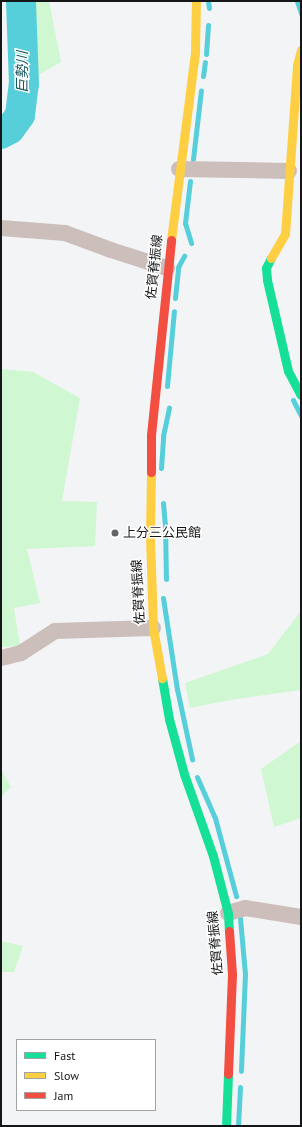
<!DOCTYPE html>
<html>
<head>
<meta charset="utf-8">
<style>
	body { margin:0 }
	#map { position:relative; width:302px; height:1127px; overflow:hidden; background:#f2f4f6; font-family:"PT Sans","Noto Sans JP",sans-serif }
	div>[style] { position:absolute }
	.green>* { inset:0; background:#cff7d1 }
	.stream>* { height:5px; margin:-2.5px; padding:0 2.5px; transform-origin:2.5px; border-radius:2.5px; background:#57cfdb }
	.river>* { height:30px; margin:-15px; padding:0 15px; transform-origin:15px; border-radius:15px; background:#57cfdb }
	.street>* { height:16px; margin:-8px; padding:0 8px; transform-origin:8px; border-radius:8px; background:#ccbebb }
	.fast>* { height:9px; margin:-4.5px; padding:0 4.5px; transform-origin:4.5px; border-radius:4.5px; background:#16e098 }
	.slow>* { height:9px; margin:-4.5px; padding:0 4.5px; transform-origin:4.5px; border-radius:4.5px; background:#ffcf43 }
	.jam>* { height:9px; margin:-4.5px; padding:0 4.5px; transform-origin:4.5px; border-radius:4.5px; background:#f24e42 }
	.dots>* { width:11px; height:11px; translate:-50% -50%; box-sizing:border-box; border:2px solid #fff; border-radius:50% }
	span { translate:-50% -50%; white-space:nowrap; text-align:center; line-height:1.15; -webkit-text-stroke:3px #fff; paint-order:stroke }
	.street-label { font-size:13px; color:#151618 }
	.poi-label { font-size:13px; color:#151618 }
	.left { translate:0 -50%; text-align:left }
	.water-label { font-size:14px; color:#17545b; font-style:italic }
	.frame { position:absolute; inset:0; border:2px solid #151618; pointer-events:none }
	.legend { position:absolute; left:16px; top:1039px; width:140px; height:72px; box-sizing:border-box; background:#fff; border:1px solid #a1a2a3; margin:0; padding:5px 7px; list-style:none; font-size:12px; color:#151618 }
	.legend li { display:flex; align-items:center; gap:8px; height:20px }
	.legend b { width:20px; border:1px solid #a1a2a3 }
</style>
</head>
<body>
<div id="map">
	<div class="green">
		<i style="clip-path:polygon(6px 1px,49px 1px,61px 62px,40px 74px,30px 110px,11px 93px,10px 20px)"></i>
		<i style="clip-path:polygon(1px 369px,33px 372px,80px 398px,62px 501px,97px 502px,95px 546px,27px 549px,40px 603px,14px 608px,20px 646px,1px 647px)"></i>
		<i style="clip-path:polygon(301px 611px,301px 690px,230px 700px,190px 708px,185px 683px,268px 654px)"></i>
		<i style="clip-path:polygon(301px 741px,301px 818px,274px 827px,261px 769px)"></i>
		<i style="clip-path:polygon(1px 769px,11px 787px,1px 797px)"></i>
		<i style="clip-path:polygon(1px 941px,23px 946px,14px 972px,1px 972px)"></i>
	</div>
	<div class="stream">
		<i style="left:208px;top:1px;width:7px;rotate:82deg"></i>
		<i style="left:297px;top:1px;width:13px;rotate:72deg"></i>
		<i style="left:206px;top:54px;width:29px;rotate:-86deg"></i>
		<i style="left:203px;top:76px;width:14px;rotate:-82deg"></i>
		<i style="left:193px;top:159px;width:69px;rotate:-83.4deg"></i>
		<i style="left:190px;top:181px;width:42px;rotate:96.8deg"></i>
		<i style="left:185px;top:223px;width:21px;rotate:73deg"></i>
		<i style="left:175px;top:298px;width:31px;rotate:-84deg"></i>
		<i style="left:178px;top:267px;width:13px;rotate:-61deg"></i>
		<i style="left:167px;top:386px;width:75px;rotate:-84.7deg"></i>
		<i style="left:293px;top:400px;width:18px;rotate:63deg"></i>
		<i style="left:161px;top:468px;width:32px;rotate:-86deg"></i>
		<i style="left:163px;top:436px;width:29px;rotate:-78deg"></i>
		<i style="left:163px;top:503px;width:21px;rotate:85deg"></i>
		<i style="left:165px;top:524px;width:55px;rotate:89deg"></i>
		<i style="left:163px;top:598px;width:92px;rotate:81.3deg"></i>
		<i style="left:177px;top:689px;width:72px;rotate:77.9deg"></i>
		<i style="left:197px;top:777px;width:45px;rotate:66.3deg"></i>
		<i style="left:215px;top:818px;width:81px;rotate:74.9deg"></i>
		<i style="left:240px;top:918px;width:56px;rotate:84.9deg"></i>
		<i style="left:245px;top:974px;width:97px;rotate:92.4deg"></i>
		<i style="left:238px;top:1126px;width:39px;rotate:-87deg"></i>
	</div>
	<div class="river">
		<i style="left:1px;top:134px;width:10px;rotate:-29deg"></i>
		<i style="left:10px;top:129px;width:17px;rotate:-54deg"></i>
		<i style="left:20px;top:115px;width:31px;rotate:-83deg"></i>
		<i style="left:24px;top:84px;width:83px;rotate:-92.1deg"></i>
	</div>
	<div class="street">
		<i style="left:179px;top:169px;width:110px;rotate:1deg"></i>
		<i style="left:1px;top:228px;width:64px;rotate:4.5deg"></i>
		<i style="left:65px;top:233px;width:49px;rotate:20.3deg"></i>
		<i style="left:111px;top:250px;width:59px;rotate:17.8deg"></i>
		<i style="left:1px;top:658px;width:21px;rotate:-14deg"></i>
		<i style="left:21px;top:653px;width:40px;rotate:-32.9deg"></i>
		<i style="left:55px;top:631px;width:98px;rotate:-1.8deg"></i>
		<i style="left:228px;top:913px;width:18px;rotate:-16deg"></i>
		<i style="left:245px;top:908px;width:57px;rotate:9.1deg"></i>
	</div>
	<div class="fast">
		<i style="left:271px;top:258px;width:11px;rotate:117deg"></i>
		<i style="left:266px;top:268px;width:12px;rotate:85deg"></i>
		<i style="left:267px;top:280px;width:93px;rotate:77deg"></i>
		<i style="left:288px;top:371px;width:27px;rotate:62deg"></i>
		<i style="left:162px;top:678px;width:42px;rotate:80.3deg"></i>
		<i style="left:169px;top:719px;width:57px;rotate:74.7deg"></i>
		<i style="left:184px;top:774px;width:87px;rotate:70.5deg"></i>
		<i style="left:213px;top:856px;width:59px;rotate:75.3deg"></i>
		<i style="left:228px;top:913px;width:18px;rotate:87deg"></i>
		<i style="left:226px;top:1126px;width:52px;rotate:-87.8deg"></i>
	</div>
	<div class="slow">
		<i style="left:171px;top:240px;width:190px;rotate:-82.7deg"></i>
		<i style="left:195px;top:52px;width:51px;rotate:-88.9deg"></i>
		<i style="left:271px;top:258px;width:28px;rotate:-60deg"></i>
		<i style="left:285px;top:234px;width:169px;rotate:-85.9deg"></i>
		<i style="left:297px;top:65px;width:16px;rotate:-75deg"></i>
		<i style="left:151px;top:472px;width:65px;rotate:90.9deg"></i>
		<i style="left:150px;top:537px;width:91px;rotate:88.1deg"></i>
		<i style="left:153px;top:628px;width:51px;rotate:79.8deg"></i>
	</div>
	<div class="jam">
		<i style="left:151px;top:472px;width:37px;rotate:-90deg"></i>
		<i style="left:151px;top:435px;width:196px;rotate:-84.1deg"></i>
		<i style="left:228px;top:1074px;width:100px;rotate:-87.7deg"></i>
		<i style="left:232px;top:974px;width:43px;rotate:-94deg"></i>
	</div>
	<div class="dots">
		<i style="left:115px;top:533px;background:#626466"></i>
	</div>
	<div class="street-label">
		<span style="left:155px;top:267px;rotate:-84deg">佐賀脊振線</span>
		<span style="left:139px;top:592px;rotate:-93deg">佐賀脊振線</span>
		<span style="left:216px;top:943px;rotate:-95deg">佐賀脊振線</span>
	</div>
	<div class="poi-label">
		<span class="left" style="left:123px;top:533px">上分三公民館</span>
	</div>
	<div class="water-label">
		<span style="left:22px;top:72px;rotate:-90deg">巨勢川</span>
	</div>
	<div class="frame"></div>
	<ul class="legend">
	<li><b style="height:5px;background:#16e098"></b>Fast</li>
	<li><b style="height:5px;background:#ffcf43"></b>Slow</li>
	<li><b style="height:5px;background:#f24e42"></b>Jam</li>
	</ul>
</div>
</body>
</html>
